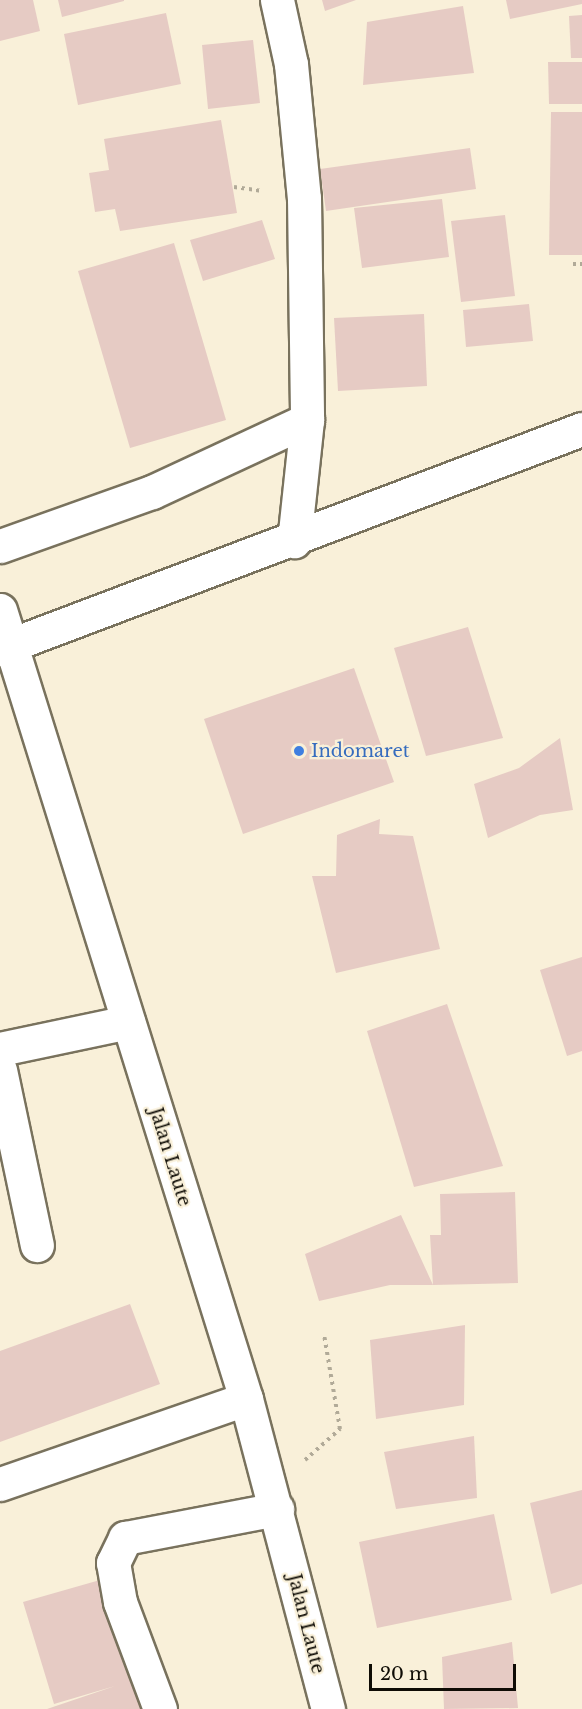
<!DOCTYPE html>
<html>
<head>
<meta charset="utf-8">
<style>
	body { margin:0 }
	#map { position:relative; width:582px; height:1709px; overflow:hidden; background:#f9f0d9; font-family:"Libre Baskerville",serif }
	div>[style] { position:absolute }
	.building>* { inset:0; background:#e6cbc4 }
	.path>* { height:4px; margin-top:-2px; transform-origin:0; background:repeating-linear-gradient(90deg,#b1aa98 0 3px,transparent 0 7.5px) }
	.roads { filter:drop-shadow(2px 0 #79725d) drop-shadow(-2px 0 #79725d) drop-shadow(0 2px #79725d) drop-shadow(0 -2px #79725d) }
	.minor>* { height:33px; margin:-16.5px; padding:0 16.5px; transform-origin:16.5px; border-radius:16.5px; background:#fff }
	.dots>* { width:16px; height:16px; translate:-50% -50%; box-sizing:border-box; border:3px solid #f9f0d9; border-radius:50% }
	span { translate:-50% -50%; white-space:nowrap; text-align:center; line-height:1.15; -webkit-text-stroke:4.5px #f9f0d9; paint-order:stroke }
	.shop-label { font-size:18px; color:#366cbe }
	.left { translate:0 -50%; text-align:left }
	.street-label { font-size:18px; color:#0f0c05 }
	.scale { position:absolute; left:369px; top:1664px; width:147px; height:27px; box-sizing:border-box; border:3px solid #0f0c05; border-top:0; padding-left:8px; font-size:18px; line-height:21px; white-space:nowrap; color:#0f0c05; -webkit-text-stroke:4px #f9f0d9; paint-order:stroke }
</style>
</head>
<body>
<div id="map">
	<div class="building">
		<i style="clip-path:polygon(0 0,33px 0,40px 31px,0 41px)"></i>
		<i style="clip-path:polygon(58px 0,124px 0,124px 1px,62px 17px)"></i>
		<i style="clip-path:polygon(322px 0,356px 0,325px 11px)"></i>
		<i style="clip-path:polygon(506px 0,582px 0,582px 4px,510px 19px)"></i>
		<i style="clip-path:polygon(463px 6px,474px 73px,363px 85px,367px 22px)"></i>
		<i style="clip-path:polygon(166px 13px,181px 84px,78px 105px,64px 34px)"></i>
		<i style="clip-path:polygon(582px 15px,582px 58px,571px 58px,569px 16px)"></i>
		<i style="clip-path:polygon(253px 40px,260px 103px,208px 109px,202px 45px)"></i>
		<i style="clip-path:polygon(548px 62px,582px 62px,582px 104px,549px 104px)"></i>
		<i style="clip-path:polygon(551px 112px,582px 112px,582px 255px,549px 255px)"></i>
		<i style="clip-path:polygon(221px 120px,237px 213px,120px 231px,115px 209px,95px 212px,89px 173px,109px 170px,104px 139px)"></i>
		<i style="clip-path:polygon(470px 148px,476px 189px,326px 211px,320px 169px)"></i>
		<i style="clip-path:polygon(442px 199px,449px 257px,362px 268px,354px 208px)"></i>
		<i style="clip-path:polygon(505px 215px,515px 296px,461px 302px,451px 221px)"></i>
		<i style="clip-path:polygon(262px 220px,275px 259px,203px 281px,190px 240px)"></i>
		<i style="clip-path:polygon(174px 243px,226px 420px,130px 448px,78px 271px)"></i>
		<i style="clip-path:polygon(529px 304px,533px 341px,466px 347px,463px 310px)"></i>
		<i style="clip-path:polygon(424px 314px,427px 386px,338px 391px,334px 318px)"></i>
		<i style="clip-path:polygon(468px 627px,503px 738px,426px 756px,394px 648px)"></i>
		<i style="clip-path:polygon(354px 668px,394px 782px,243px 834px,204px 719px)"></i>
		<i style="clip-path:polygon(560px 738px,573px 810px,540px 815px,488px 838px,474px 784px,519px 768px)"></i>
		<i style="clip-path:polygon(380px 819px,379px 834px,413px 836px,440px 949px,336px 973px,312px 876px,336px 876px,337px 835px)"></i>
		<i style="clip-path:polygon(582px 957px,582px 1051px,567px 1056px,540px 970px)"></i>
		<i style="clip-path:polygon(447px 1004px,503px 1166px,414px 1187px,367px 1031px)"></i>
		<i style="clip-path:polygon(515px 1192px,518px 1283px,433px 1285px,390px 1285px,319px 1301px,305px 1254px,401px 1215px,433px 1285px,430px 1235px,441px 1235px,440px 1194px)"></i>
		<i style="clip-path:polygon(130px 1304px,160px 1384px,0 1442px,0 1351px)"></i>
		<i style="clip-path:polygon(465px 1325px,464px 1405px,376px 1419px,370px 1340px)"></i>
		<i style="clip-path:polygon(474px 1436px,477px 1498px,396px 1509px,384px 1452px)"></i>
		<i style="clip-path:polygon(582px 1490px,582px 1584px,551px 1594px,530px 1503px)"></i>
		<i style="clip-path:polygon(494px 1514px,512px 1600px,377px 1628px,359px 1542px)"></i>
		<i style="clip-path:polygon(107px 1578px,148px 1709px,47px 1709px,115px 1686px,54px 1704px,23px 1602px)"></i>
		<i style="clip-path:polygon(512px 1642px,518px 1708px,444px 1709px,442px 1657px)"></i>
	</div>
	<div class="path">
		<i style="left:234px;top:187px;width:28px;rotate:8deg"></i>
		<i style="left:573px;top:264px;width:9px"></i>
		<i style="left:305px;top:1460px;width:47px;rotate:-41.5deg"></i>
		<i style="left:340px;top:1429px;width:96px;rotate:-99.6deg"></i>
	</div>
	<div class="roads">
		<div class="minor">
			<i style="left:277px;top:0;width:66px;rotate:77.7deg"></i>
			<i style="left:291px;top:64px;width:135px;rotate:84.5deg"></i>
			<i style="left:304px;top:198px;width:222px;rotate:89.2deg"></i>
			<i style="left:307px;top:420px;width:122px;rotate:96.1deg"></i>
			<i style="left:0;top:546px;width:161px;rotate:-19.6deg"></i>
			<i style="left:152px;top:492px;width:171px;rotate:-24.9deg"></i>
			<i style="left:0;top:610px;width:826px;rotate:72.68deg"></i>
			<i style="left:246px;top:1399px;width:321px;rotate:75.2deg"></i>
			<i style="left:0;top:649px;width:622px;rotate:-20.71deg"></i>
			<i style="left:0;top:1049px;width:131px;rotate:-11.9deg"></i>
			<i style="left:0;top:1070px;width:179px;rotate:78.1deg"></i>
			<i style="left:0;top:1484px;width:260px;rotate:-19.1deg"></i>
			<i style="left:160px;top:1709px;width:114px;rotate:-110.5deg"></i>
			<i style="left:120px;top:1602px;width:40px;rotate:-100deg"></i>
			<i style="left:113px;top:1563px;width:28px;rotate:-64deg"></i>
			<i style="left:125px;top:1538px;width:155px;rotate:-10.8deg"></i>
		</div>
	</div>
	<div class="dots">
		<i style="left:299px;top:751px;background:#3f7fe0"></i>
	</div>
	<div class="shop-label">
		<span class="left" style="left:311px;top:751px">Indomaret</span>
	</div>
	<div class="street-label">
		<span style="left:170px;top:1157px;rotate:73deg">Jalan Laute</span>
		<span style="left:306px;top:1624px;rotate:76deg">Jalan Laute</span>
	</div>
	<div class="scale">20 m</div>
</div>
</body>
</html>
